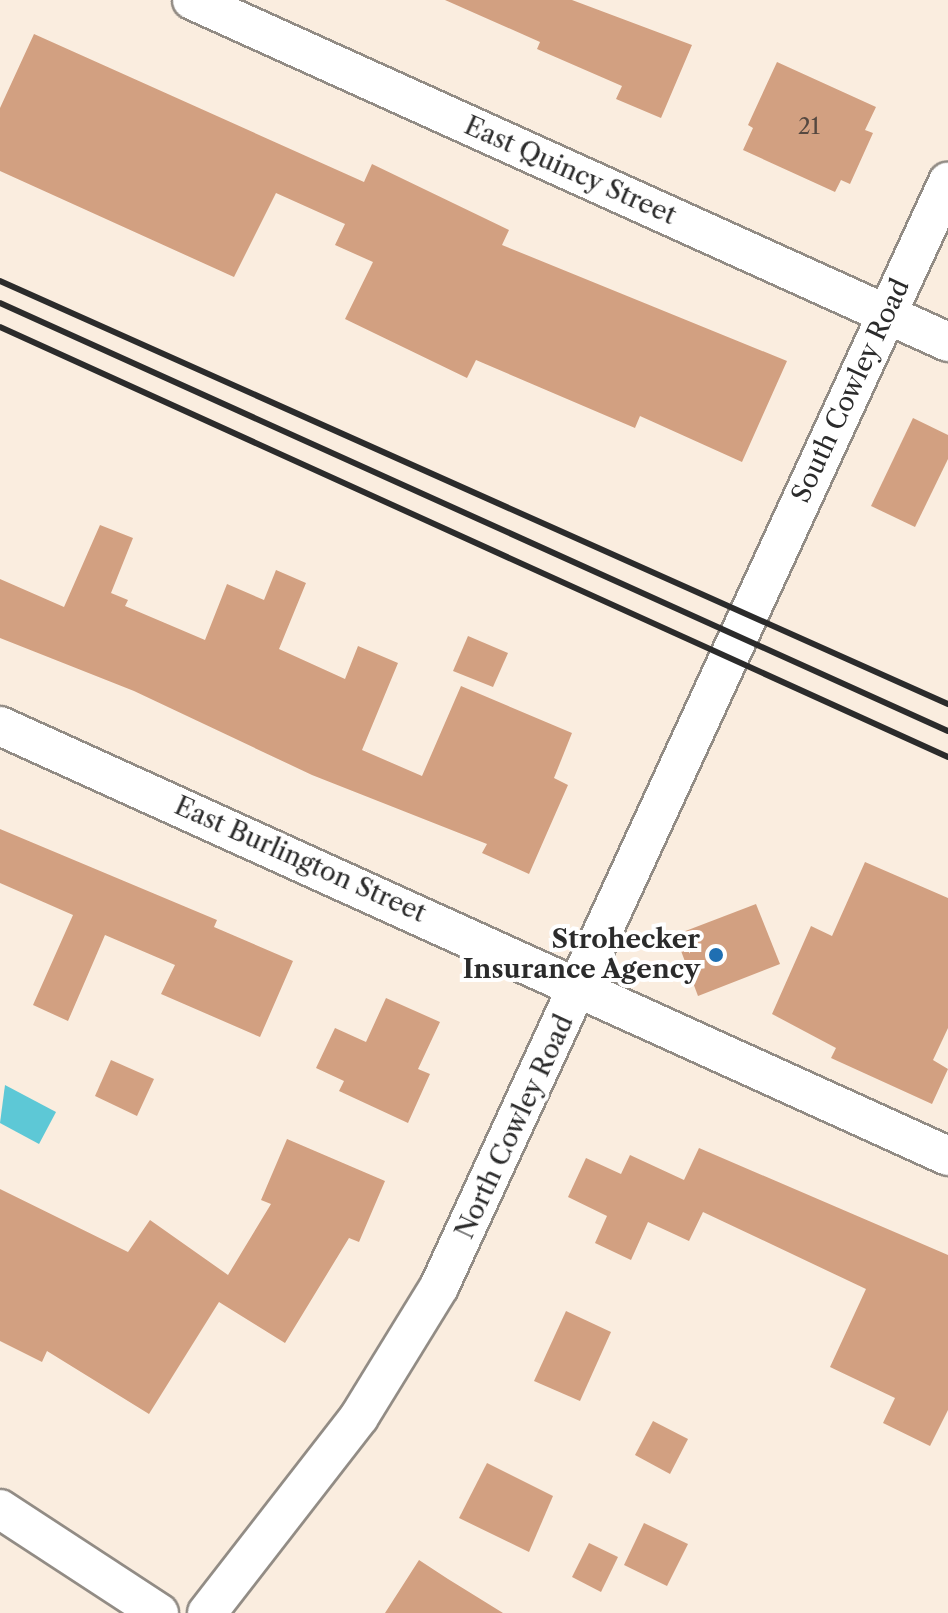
<!DOCTYPE html>
<html>
<head>
<meta charset="utf-8">
<style>
	body { margin:0 }
	#map { position:relative; width:948px; height:1613px; overflow:hidden; background:#faeddf; font-family:"Libre Caslon Text",serif }
	div>[style] { position:absolute }
	.water>* { inset:0; background:#5dc8d6 }
	.building>* { inset:0; background:#d2a081 }
	.roads { filter:drop-shadow(2px 0 #928c85) drop-shadow(-2px 0 #928c85) drop-shadow(0 2px #928c85) drop-shadow(0 -2px #928c85) }
	.minor>* { height:38px; margin:-19px; padding:0 19px; transform-origin:19px; border-radius:19px; background:#fff }
	.rail>* { height:6px; margin:-3px; padding:0 3px; transform-origin:3px; border-radius:3px; background:#2b2b2b }
	.dots>* { width:22px; height:22px; translate:-50% -50%; box-sizing:border-box; border:4px solid #fff; border-radius:50% }
	span { translate:-50% -50%; white-space:nowrap; text-align:center; line-height:1.15; -webkit-text-stroke:8px #fff; paint-order:stroke }
	.number-label { font-size:22px; color:#554840 }
	.number-label span { -webkit-text-stroke-width:0 }
	.street-label { font-size:26px; color:#2b2b2b }
	.poi-label { font-size:26px; color:#2b2b2b; font-weight:700 }
	.right { translate:-100% -50%; text-align:right }
</style>
</head>
<body>
<div id="map">
	<div class="water">
		<i style="clip-path:polygon(5px 1085px,56px 1112px,39px 1144px,0 1123px)"></i>
	</div>
	<div class="building">
		<i style="clip-path:polygon(445px 0,572px 0,692px 45px,661px 118px,616px 99px,622px 86px,537px 49px,540px 42px)"></i>
		<i style="clip-path:polygon(34px 34px,364px 182px,372px 164px,509px 230px,502px 245px,787px 361px,742px 462px,640px 416px,635px 428px,476px 360px,467px 378px,345px 319px,373px 262px,335px 245px,345px 224px,276px 193px,234px 277px,0 171px,0 108px)"></i>
		<i style="clip-path:polygon(777px 62px,876px 107px,865px 130px,873px 133px,850px 184px,841px 180px,835px 192px,743px 150px,753px 128px,748px 125px)"></i>
		<i style="clip-path:polygon(913px 418px,948px 435px,948px 459px,915px 527px,871px 506px)"></i>
		<i style="clip-path:polygon(100px 525px,133px 538px,111px 593px,128px 600px,125px 606px,205px 640px,227px 584px,264px 600px,276px 570px,306px 583px,279px 649px,345px 679px,358px 646px,398px 663px,362px 750px,422px 776px,461px 686px,572px 733px,554px 778px,568px 785px,529px 874px,482px 853px,487px 844px,312px 775px,134px 691px,0 638px,0 579px,64px 607px)"></i>
		<i style="clip-path:polygon(468px 636px,508px 653px,493px 687px,453px 671px)"></i>
		<i style="clip-path:polygon(0 829px,217px 920px,214px 927px,293px 961px,260px 1037px,161px 994px,175px 965px,105px 935px,68px 1021px,33px 1005px,73px 915px,0 883px)"></i>
		<i style="clip-path:polygon(865px 862px,948px 898px,948px 1028px,933px 1060px,948px 1069px,932px 1104px,831px 1058px,836px 1048px,772px 1014px,811px 926px,832px 936px)"></i>
		<i style="clip-path:polygon(756px 904px,780px 964px,698px 996px,675px 935px)"></i>
		<i style="clip-path:polygon(386px 998px,440px 1022px,418px 1069px,430px 1074px,408px 1123px,339px 1091px,344px 1081px,316px 1068px,335px 1028px,366px 1042px)"></i>
		<i style="clip-path:polygon(111px 1060px,154px 1079px,137px 1116px,95px 1096px)"></i>
		<i style="clip-path:polygon(287px 1139px,385px 1181px,359px 1242px,349px 1238px,285px 1343px,219px 1302px,149px 1414px,47px 1351px,42px 1362px,0 1341px,0 1189px,128px 1252px,150px 1220px,228px 1275px,271px 1204px,261px 1200px)"></i>
		<i style="clip-path:polygon(699px 1148px,948px 1255px,948px 1410px,930px 1446px,883px 1423px,895px 1398px,830px 1367px,866px 1289px,703px 1212px,689px 1241px,648px 1222px,631px 1260px,595px 1243px,607px 1216px,568px 1197px,586px 1158px,621px 1174px,630px 1155px,684px 1180px)"></i>
		<i style="clip-path:polygon(566px 1311px,611px 1332px,580px 1401px,534px 1381px)"></i>
		<i style="clip-path:polygon(653px 1421px,688px 1439px,670px 1474px,635px 1455px)"></i>
		<i style="clip-path:polygon(487px 1463px,553px 1496px,529px 1552px,459px 1518px)"></i>
		<i style="clip-path:polygon(644px 1523px,688px 1544px,667px 1586px,624px 1565px)"></i>
		<i style="clip-path:polygon(589px 1543px,618px 1557px,601px 1592px,572px 1577px)"></i>
		<i style="clip-path:polygon(419px 1560px,448px 1579px,503px 1613px,385px 1613px)"></i>
	</div>
	<div class="roads">
		<div class="minor">
			<i style="left:192px;top:0;width:830px;rotate:24.34deg"></i>
			<i style="left:0;top:726px;width:1041px;rotate:24.4deg"></i>
			<i style="left:0;top:1509px;width:190px;rotate:33.2deg"></i>
			<i style="left:207px;top:1613px;width:248px;rotate:-52.2deg"></i>
			<i style="left:359px;top:1417px;width:153px;rotate:-58.4deg"></i>
			<i style="left:439px;top:1287px;width:1217px;rotate:-65.27deg"></i>
		</div>
	</div>
	<div class="rail">
		<i style="left:0;top:281px;width:1038px;rotate:24.05deg"></i>
		<i style="left:0;top:303px;width:1040px;rotate:24.3deg"></i>
		<i style="left:0;top:327px;width:1041px;rotate:24.4deg"></i>
	</div>
	<div class="dots">
		<i style="left:716px;top:955px;background:#1f6fb2"></i>
	</div>
	<div class="number-label">
		<span style="left:809px;top:127px">21</span>
	</div>
	<div class="street-label">
		<span style="left:570px;top:171px;rotate:24deg">East Quincy Street</span>
		<span style="left:851px;top:391px;rotate:-65deg">South Cowley Road</span>
		<span style="left:300px;top:860px;rotate:24deg">East Burlington Street</span>
		<span style="left:515px;top:1127px;rotate:-65deg">North Cowley Road</span>
	</div>
	<div class="poi-label">
		<span class="right" style="left:700px;top:955px">Strohecker<br>Insurance Agency</span>
	</div>
</div>
</body>
</html>
